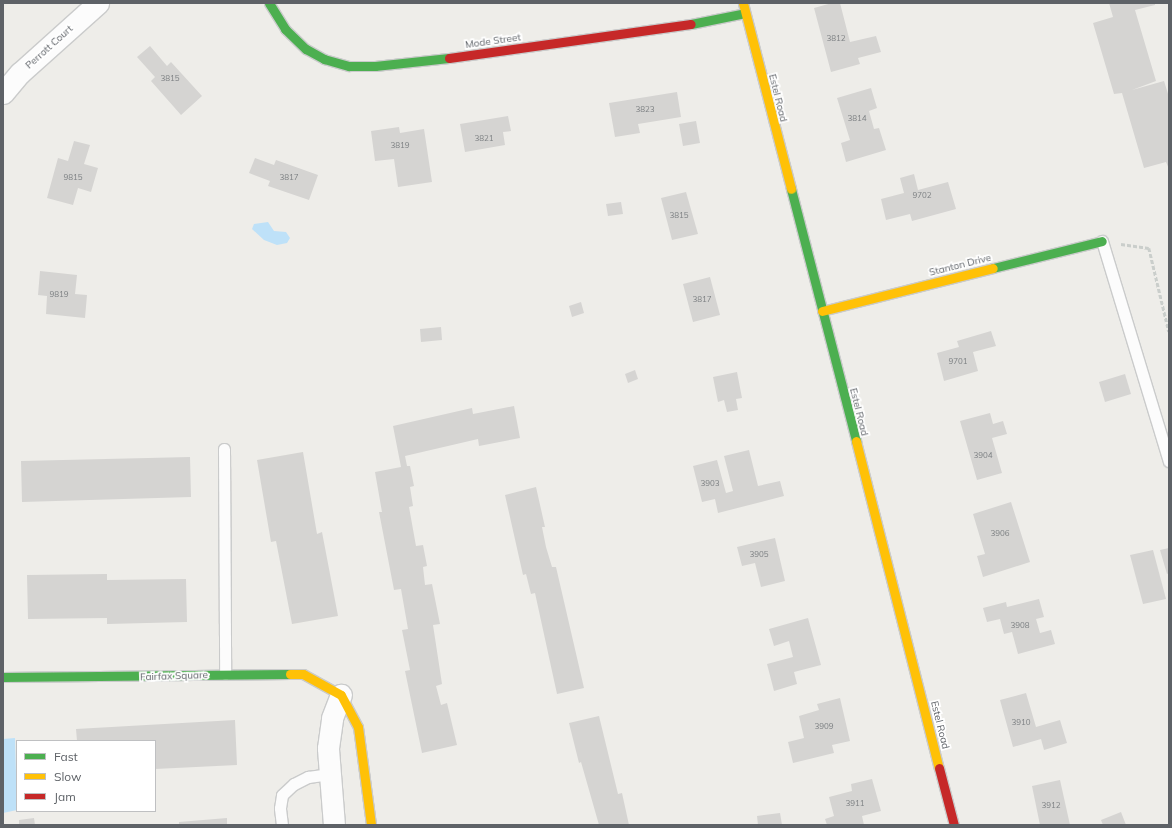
<!DOCTYPE html>
<html>
<head>
<meta charset="utf-8">
<style>
	body { margin:0 }
	#map { position:relative; width:1172px; height:828px; overflow:hidden; background:#eeede9; font-family:Mulish,sans-serif }
	div>[style] { position:absolute }
	.water>* { inset:0; background:#bee1f8 }
	.building>* { inset:0; background:#d5d4d2 }
	.path>* { height:2.5px; margin-top:-1.25px; transform-origin:0; background:repeating-linear-gradient(90deg,#cacecb 0 4px,transparent 0 6px) }
	.roads { filter:drop-shadow(1px 0 #cacbcb) drop-shadow(-1px 0 #cacbcb) drop-shadow(0 1px #cacbcb) drop-shadow(0 -1px #cacbcb) }
	.lane>* { height:11px; margin:-5.5px; padding:0 5.5px; transform-origin:5.5px; border-radius:5.5px; background:#fcfcfc }
	.street>* { height:21px; margin:-10.5px; padding:0 10.5px; transform-origin:10.5px; border-radius:10.5px; background:#fcfcfc }
	.fast>* { height:9px; margin:-4.5px; padding:0 4.5px; transform-origin:4.5px; border-radius:4.5px; background:#4caf50 }
	.slow>* { height:9px; margin:-4.5px; padding:0 4.5px; transform-origin:4.5px; border-radius:4.5px; background:#ffc107 }
	.jam>* { height:9px; margin:-4.5px; padding:0 4.5px; transform-origin:4.5px; border-radius:4.5px; background:#c62828 }
	span { translate:-50% -50%; white-space:nowrap; text-align:center; line-height:1.15; -webkit-text-stroke:3.5px #fff; paint-order:stroke }
	.number-label { font-size:8px; color:#7d8083 }
	.number-label span { -webkit-text-stroke-width:0 }
	.street-label { font-size:10px; color:#5e6267 }
	.frame { position:absolute; inset:0; border:4px solid #5e6267; pointer-events:none }
	.legend { position:absolute; left:16px; top:740px; width:140px; height:72px; box-sizing:border-box; background:#fff; border:1px solid #bfc0c2; margin:0; padding:5px 7px; list-style:none; font-size:12px; color:#5e6267 }
	.legend li { display:flex; align-items:center; gap:8px; height:20px }
	.legend b { width:20px; border:1px solid #bfc0c2 }
</style>
</head>
<body>
<div id="map">
	<div class="water">
		<i style="clip-path:polygon(268px 222px,274px 231px,286px 232px,290px 238px,287px 243px,277px 245px,264px 240px,252px 229px,254px 224px)"></i>
		<i style="clip-path:polygon(15px 738px,17px 810px,3px 813px,3px 739px)"></i>
	</div>
	<div class="building">
		<i style="clip-path:polygon(832px 3px,840px 3px,850px 42px,876px 36px,881px 52px,858px 58px,860px 64px,831px 72px,814px 8px)"></i>
		<i style="clip-path:polygon(1109px 3px,1155px 3px,1155px 5px,1135px 10px,1156px 81px,1132px 90px,1164px 81px,1169px 97px,1169px 169px,1166px 162px,1144px 168px,1122px 93px,1114px 94px,1093px 23px,1113px 17px)"></i>
		<i style="clip-path:polygon(150px 46px,167px 66px,171px 62px,202px 96px,181px 115px,151px 81px,155px 77px,137px 57px)"></i>
		<i style="clip-path:polygon(871px 88px,877px 108px,869px 111px,874px 129px,879px 128px,886px 150px,846px 162px,841px 143px,850px 140px,837px 98px)"></i>
		<i style="clip-path:polygon(677px 92px,681px 117px,638px 124px,640px 133px,615px 137px,609px 103px)"></i>
		<i style="clip-path:polygon(508px 116px,511px 131px,503px 132px,505px 145px,465px 152px,460px 124px)"></i>
		<i style="clip-path:polygon(696px 121px,700px 143px,683px 146px,679px 124px)"></i>
		<i style="clip-path:polygon(399px 127px,400px 133px,424px 129px,432px 182px,398px 187px,394px 159px,375px 161px,371px 131px)"></i>
		<i style="clip-path:polygon(74px 141px,90px 145px,84px 164px,98px 168px,91px 192px,78px 188px,73px 205px,47px 198px,58px 158px,68px 161px)"></i>
		<i style="clip-path:polygon(255px 158px,274px 165px,276px 160px,318px 175px,309px 200px,268px 186px,270px 181px,249px 173px)"></i>
		<i style="clip-path:polygon(914px 174px,918px 190px,948px 182px,956px 209px,912px 221px,910px 214px,886px 220px,881px 199px,904px 193px,900px 178px)"></i>
		<i style="clip-path:polygon(686px 192px,698px 234px,672px 240px,661px 198px)"></i>
		<i style="clip-path:polygon(621px 202px,623px 214px,608px 216px,606px 204px)"></i>
		<i style="clip-path:polygon(40px 271px,77px 275px,75px 294px,87px 295px,85px 318px,46px 314px,47px 296px,38px 295px)"></i>
		<i style="clip-path:polygon(710px 277px,720px 315px,693px 322px,683px 284px)"></i>
		<i style="clip-path:polygon(581px 302px,584px 313px,572px 317px,569px 306px)"></i>
		<i style="clip-path:polygon(441px 327px,442px 340px,421px 342px,420px 329px)"></i>
		<i style="clip-path:polygon(991px 331px,996px 346px,973px 352px,978px 371px,944px 381px,937px 353px,959px 347px,957px 341px)"></i>
		<i style="clip-path:polygon(635px 370px,638px 379px,628px 383px,625px 374px)"></i>
		<i style="clip-path:polygon(737px 372px,742px 398px,736px 399px,738px 410px,727px 412px,724px 400px,718px 402px,713px 377px)"></i>
		<i style="clip-path:polygon(1125px 374px,1131px 394px,1105px 402px,1099px 382px)"></i>
		<i style="clip-path:polygon(514px 406px,520px 438px,479px 446px,478px 439px,405px 456px,407px 466px,410px 466px,414px 486px,410px 487px,413px 506px,409px 507px,416px 546px,423px 545px,427px 566px,423px 567px,425px 585px,432px 584px,440px 624px,433px 625px,442px 684px,436px 686px,441px 705px,447px 703px,457px 745px,422px 753px,405px 671px,410px 670px,402px 630px,408px 629px,401px 589px,394px 590px,379px 512px,382px 512px,375px 472px,401px 467px,393px 426px,472px 408px,473px 414px)"></i>
		<i style="clip-path:polygon(990px 413px,993px 424px,1003px 421px,1007px 434px,992px 438px,1002px 473px,977px 480px,960px 421px)"></i>
		<i style="clip-path:polygon(749px 450px,758px 486px,780px 481px,784px 496px,718px 513px,715px 499px,702px 502px,693px 466px,717px 460px,726px 493px,733px 491px,724px 456px)"></i>
		<i style="clip-path:polygon(303px 452px,317px 534px,322px 532px,338px 616px,292px 624px,276px 541px,271px 542px,257px 460px)"></i>
		<i style="clip-path:polygon(190px 457px,191px 497px,22px 502px,21px 461px)"></i>
		<i style="clip-path:polygon(536px 487px,545px 527px,542px 527px,546px 547px,552px 567px,556px 567px,584px 688px,557px 694px,535px 593px,531px 594px,526px 574px,523px 575px,505px 495px)"></i>
		<i style="clip-path:polygon(1011px 502px,1030px 562px,983px 577px,977px 556px,985px 554px,973px 514px)"></i>
		<i style="clip-path:polygon(775px 538px,785px 581px,761px 587px,755px 563px,742px 566px,737px 547px)"></i>
		<i style="clip-path:polygon(1169px 548px,1169px 573px,1167px 574px,1160px 550px)"></i>
		<i style="clip-path:polygon(1153px 550px,1166px 599px,1143px 604px,1130px 555px)"></i>
		<i style="clip-path:polygon(107px 574px,107px 580px,186px 579px,187px 622px,107px 624px,107px 618px,28px 619px,27px 575px)"></i>
		<i style="clip-path:polygon(1039px 599px,1044px 617px,1036px 619px,1040px 633px,1051px 630px,1055px 644px,1018px 654px,1012px 632px,1004px 634px,1000px 619px,987px 622px,983px 608px,1006px 602px,1007px 607px)"></i>
		<i style="clip-path:polygon(808px 618px,821px 665px,794px 672px,797px 684px,774px 691px,767px 664px,793px 657px,789px 641px,774px 646px,769px 629px)"></i>
		<i style="clip-path:polygon(1026px 693px,1036px 727px,1060px 720px,1067px 743px,1044px 750px,1041px 739px,1013px 747px,1000px 700px)"></i>
		<i style="clip-path:polygon(840px 698px,850px 741px,832px 745px,834px 753px,793px 763px,788px 742px,804px 738px,799px 716px,819px 710px,817px 704px)"></i>
		<i style="clip-path:polygon(599px 716px,618px 794px,622px 793px,629px 825px,599px 825px,581px 762px,579px 763px,569px 723px)"></i>
		<i style="clip-path:polygon(235px 720px,237px 765px,155px 769px,155px 741px,77px 741px,76px 729px)"></i>
		<i style="clip-path:polygon(872px 779px,881px 811px,862px 816px,864px 825px,827px 825px,825px 819px,834px 816px,829px 797px,852px 791px,851px 784px)"></i>
		<i style="clip-path:polygon(1060px 780px,1070px 825px,1040px 825px,1032px 786px)"></i>
		<i style="clip-path:polygon(1121px 812px,1126px 825px,1103px 825px,1101px 820px)"></i>
		<i style="clip-path:polygon(780px 813px,782px 825px,758px 825px,757px 816px)"></i>
		<i style="clip-path:polygon(34px 818px,35px 825px,19px 825px,19px 820px)"></i>
		<i style="clip-path:polygon(227px 818px,227px 825px,179px 825px,179px 822px)"></i>
	</div>
	<div class="path">
		<i style="left:1121px;top:244px;width:28px;rotate:8deg"></i>
		<i style="left:1149px;top:248px;width:86px;rotate:76.6deg"></i>
	</div>
	<div class="roads">
		<div class="lane">
			<i style="left:1102px;top:241px;width:230px;rotate:73.1deg"></i>
			<i style="left:224px;top:449px;width:225px;rotate:89.7deg"></i>
			<i style="left:282px;top:825px;width:17px;rotate:-97deg"></i>
			<i style="left:280px;top:808px;width:13px;rotate:-81deg"></i>
			<i style="left:282px;top:795px;width:16px;rotate:-43deg"></i>
			<i style="left:294px;top:784px;width:16px;rotate:-27deg"></i>
			<i style="left:308px;top:777px;width:22px;rotate:-8deg"></i>
		</div>
		<div class="street">
			<i style="left:3px;top:93px;width:26px;rotate:-50deg"></i>
			<i style="left:20px;top:73px;width:105px;rotate:-41.9deg"></i>
			<i style="left:334px;top:825px;width:77px;rotate:-94.5deg"></i>
			<i style="left:328px;top:748px;width:30px;rotate:-82deg"></i>
			<i style="left:332px;top:718px;width:25px;rotate:-69deg"></i>
		</div>
		<div class="fast">
			<i style="left:269px;top:3px;width:31px;rotate:58deg"></i>
			<i style="left:285px;top:29px;width:29px;rotate:44deg"></i>
			<i style="left:306px;top:49px;width:21px;rotate:29deg"></i>
			<i style="left:324px;top:59px;width:26px;rotate:16deg"></i>
			<i style="left:349px;top:66px;width:26px"></i>
			<i style="left:375px;top:66px;width:74px;rotate:-6.2deg"></i>
			<i style="left:691px;top:24px;width:55px;rotate:-11.5deg"></i>
			<i style="left:791px;top:189px;width:260px;rotate:75.5deg"></i>
			<i style="left:993px;top:268px;width:112px;rotate:-13.9deg"></i>
			<i style="left:3px;top:677px;width:287px;rotate:-0.6deg"></i>
		</div>
		<div class="slow">
			<i style="left:743px;top:3px;width:192px;rotate:75.5deg"></i>
			<i style="left:822px;top:311px;width:176px;rotate:-14.1deg"></i>
			<i style="left:856px;top:441px;width:337px;rotate:75.8deg"></i>
			<i style="left:290px;top:674px;width:13px"></i>
			<i style="left:303px;top:674px;width:43px;rotate:28.9deg"></i>
			<i style="left:341px;top:695px;width:36px;rotate:62deg"></i>
			<i style="left:358px;top:727px;width:99px;rotate:82.4deg"></i>
		</div>
		<div class="jam">
			<i style="left:449px;top:58px;width:244px;rotate:-8deg"></i>
			<i style="left:939px;top:768px;width:59px;rotate:75.3deg"></i>
		</div>
	</div>
	<div class="number-label">
		<span style="left:836px;top:39px">3812</span>
		<span style="left:170px;top:79px">3815</span>
		<span style="left:645px;top:110px">3823</span>
		<span style="left:857px;top:119px">3814</span>
		<span style="left:484px;top:139px">3821</span>
		<span style="left:400px;top:146px">3819</span>
		<span style="left:73px;top:178px">9815</span>
		<span style="left:289px;top:178px">3817</span>
		<span style="left:922px;top:196px">9702</span>
		<span style="left:679px;top:216px">3815</span>
		<span style="left:59px;top:295px">9819</span>
		<span style="left:702px;top:300px">3817</span>
		<span style="left:958px;top:362px">9701</span>
		<span style="left:983px;top:456px">3904</span>
		<span style="left:710px;top:484px">3903</span>
		<span style="left:1000px;top:534px">3906</span>
		<span style="left:759px;top:555px">3905</span>
		<span style="left:1020px;top:626px">3908</span>
		<span style="left:1021px;top:723px">3910</span>
		<span style="left:824px;top:727px">3909</span>
		<span style="left:855px;top:804px">3911</span>
		<span style="left:1051px;top:806px">3912</span>
	</div>
	<div class="street-label">
		<span style="left:493px;top:41px;rotate:-8deg">Mode Street</span>
		<span style="left:49px;top:47px;rotate:-42deg">Perrott Court</span>
		<span style="left:778px;top:98px;rotate:76deg">Estel Road</span>
		<span style="left:960px;top:265px;rotate:-14deg">Stanton Drive</span>
		<span style="left:859px;top:412px;rotate:76deg">Estel Road</span>
		<span style="left:174px;top:676px;rotate:-2deg">Fairfax Square</span>
		<span style="left:940px;top:725px;rotate:76deg">Estel Road</span>
	</div>
	<div class="frame"></div>
	<ul class="legend">
	<li><b style="height:5px;background:#4caf50"></b>Fast</li>
	<li><b style="height:5px;background:#ffc107"></b>Slow</li>
	<li><b style="height:5px;background:#c62828"></b>Jam</li>
	</ul>
</div>
</body>
</html>
